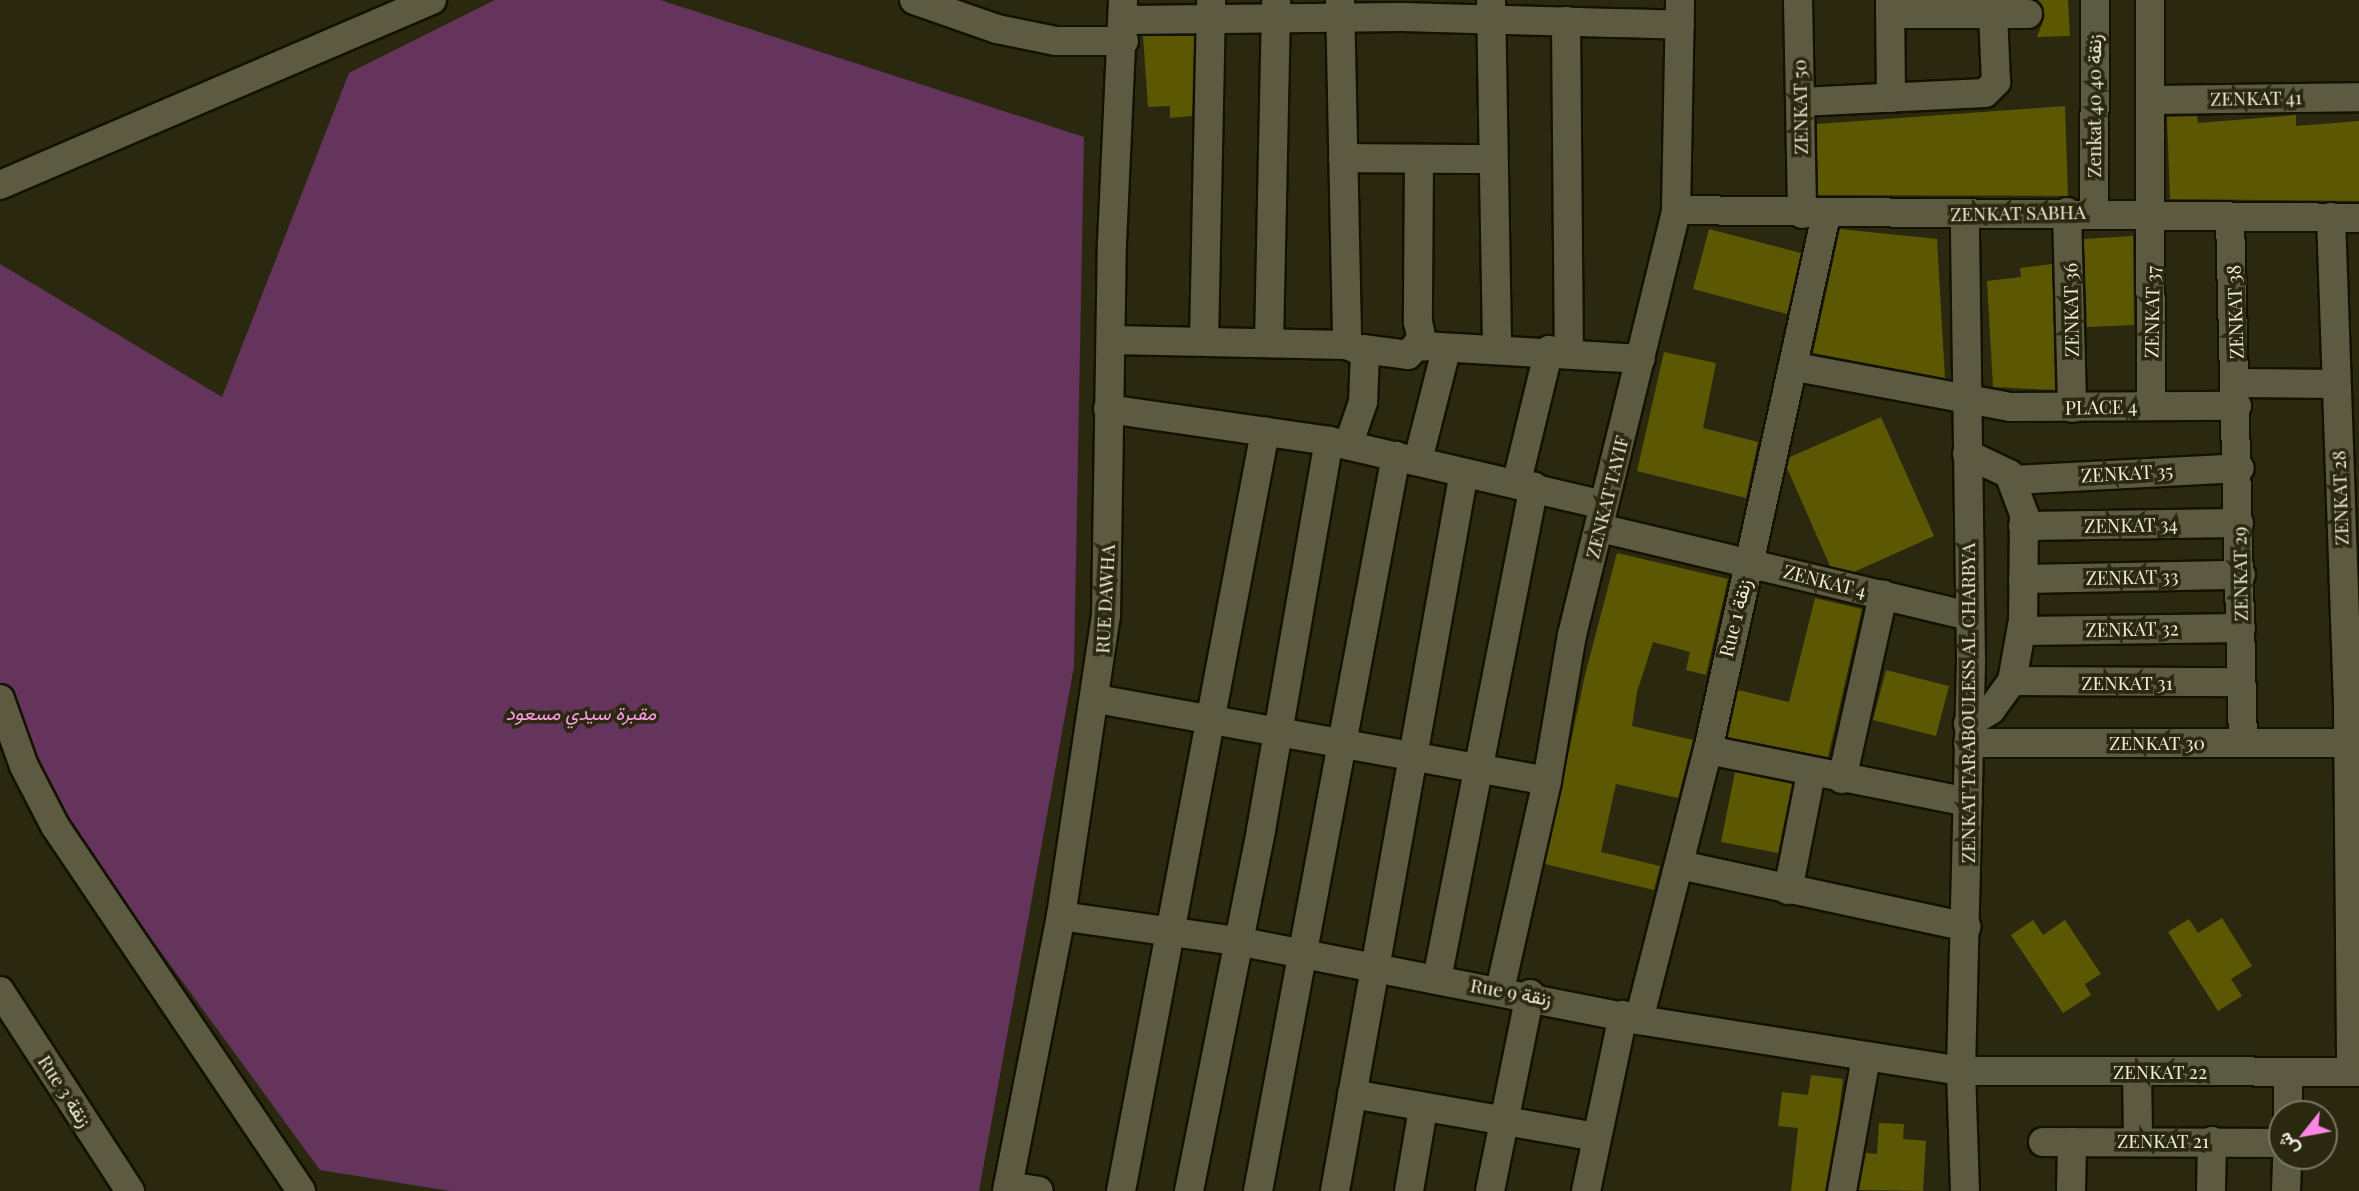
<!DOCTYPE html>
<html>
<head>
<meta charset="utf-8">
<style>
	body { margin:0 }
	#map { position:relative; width:2359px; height:1191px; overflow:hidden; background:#2a2910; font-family:"Playfair Display",Vazirmatn,serif }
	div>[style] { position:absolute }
	.green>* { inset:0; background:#65345c }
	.building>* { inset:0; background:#5c5702 }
	.roads { filter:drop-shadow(2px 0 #131100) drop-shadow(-2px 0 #131100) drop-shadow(0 2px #131100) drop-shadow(0 -2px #131100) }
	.minor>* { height:28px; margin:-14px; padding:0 14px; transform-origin:14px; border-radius:14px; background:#5c5b41 }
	span { translate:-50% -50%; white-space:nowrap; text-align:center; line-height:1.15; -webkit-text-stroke:7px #2a2910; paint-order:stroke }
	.street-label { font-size:19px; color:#eeedde }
	.park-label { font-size:19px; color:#fb9be7; font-style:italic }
	.north { position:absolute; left:2268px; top:1100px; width:70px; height:70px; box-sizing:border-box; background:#2a2910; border:2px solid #787762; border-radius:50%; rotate:239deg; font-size:19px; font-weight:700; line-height:28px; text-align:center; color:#eeedde }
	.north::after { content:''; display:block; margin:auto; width:24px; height:32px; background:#fb86e5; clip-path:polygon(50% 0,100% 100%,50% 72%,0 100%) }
</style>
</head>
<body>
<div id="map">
	<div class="green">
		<i style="clip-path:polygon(495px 0,660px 0,1084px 137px,1074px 666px,979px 1191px,450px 1191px,320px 1170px,28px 770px,0 683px,0 264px,222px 397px,349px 73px)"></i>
	</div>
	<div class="building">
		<i style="clip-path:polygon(2037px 0,2068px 0,2070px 36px,2037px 37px,2045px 15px)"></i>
		<i style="clip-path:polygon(1143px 36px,1194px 36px,1192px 116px,1170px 118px,1170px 106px,1148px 107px)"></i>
		<i style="clip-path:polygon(2065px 106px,2068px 196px,1818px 195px,1817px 124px)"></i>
		<i style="clip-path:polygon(2296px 115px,2296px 126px,2359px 121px,2359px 201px,2170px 199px,2167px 117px,2197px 116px,2198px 123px)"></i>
		<i style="clip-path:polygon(1709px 229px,1801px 253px,1787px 314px,1693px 289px)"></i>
		<i style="clip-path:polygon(1840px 229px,1937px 239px,1945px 378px,1813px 353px)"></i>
		<i style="clip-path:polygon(2133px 236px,2134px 325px,2087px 327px,2084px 239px)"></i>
		<i style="clip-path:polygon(2052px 264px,2055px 390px,1993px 387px,1987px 281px,2021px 277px,2020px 268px)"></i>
		<i style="clip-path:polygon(1664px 352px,1716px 363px,1703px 428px,1758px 442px,1746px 498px,1637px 471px)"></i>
		<i style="clip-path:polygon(1881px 417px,1934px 536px,1854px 572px,1830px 566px,1787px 468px,1790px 457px)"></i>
		<i style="clip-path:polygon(1617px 553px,1728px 579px,1706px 675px,1686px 670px,1690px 652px,1653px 642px,1637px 692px,1632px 726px,1693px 740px,1678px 798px,1616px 784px,1601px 852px,1660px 866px,1654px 890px,1545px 864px,1585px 675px)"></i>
		<i style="clip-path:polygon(1815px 598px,1862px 609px,1828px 757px,1728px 737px,1738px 690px,1789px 702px)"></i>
		<i style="clip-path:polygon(1886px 670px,1949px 686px,1936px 736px,1873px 720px)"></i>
		<i style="clip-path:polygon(1735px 772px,1792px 784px,1778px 853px,1721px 842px)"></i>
		<i style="clip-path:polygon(2222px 918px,2252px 966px,2231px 979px,2242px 996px,2218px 1011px,2168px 932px,2189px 919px,2198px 933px)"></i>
		<i style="clip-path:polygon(2033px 920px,2043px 935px,2065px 920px,2101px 974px,2085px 984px,2091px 995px,2063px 1013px,2011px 935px)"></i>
		<i style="clip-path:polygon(1811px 1075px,1843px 1079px,1839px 1112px,1825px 1191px,1791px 1191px,1798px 1128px,1778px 1126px,1782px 1092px,1808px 1095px)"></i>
		<i style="clip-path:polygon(1879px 1123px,1904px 1124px,1903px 1139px,1926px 1141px,1923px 1191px,1859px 1190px,1866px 1153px,1877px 1154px)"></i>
	</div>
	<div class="roads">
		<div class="minor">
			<i style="left:914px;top:0;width:88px;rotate:19.3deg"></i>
			<i style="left:997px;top:29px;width:60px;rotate:11.5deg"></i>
			<i style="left:1056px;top:41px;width:68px"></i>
			<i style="left:1340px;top:0;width:345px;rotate:88.8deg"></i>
			<i style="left:1347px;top:345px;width:20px;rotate:24deg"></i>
			<i style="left:1365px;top:353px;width:49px;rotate:92.3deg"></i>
			<i style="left:1363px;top:402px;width:46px;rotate:108.8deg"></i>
			<i style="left:1491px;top:0;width:346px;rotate:89deg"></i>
			<i style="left:1798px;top:0;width:214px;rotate:88.9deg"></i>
			<i style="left:1890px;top:0;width:98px;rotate:89.4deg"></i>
			<i style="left:2150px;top:0;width:406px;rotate:89.9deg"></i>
			<i style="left:1890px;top:14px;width:138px"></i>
			<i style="left:1125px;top:20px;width:277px;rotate:-0.6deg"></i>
			<i style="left:1402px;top:17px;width:278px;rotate:1.6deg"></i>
			<i style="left:1566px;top:21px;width:329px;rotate:89.5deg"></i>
			<i style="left:2154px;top:100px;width:205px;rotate:-0.8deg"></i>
			<i style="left:1800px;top:102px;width:185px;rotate:-2.8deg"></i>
			<i style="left:1985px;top:93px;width:16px;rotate:-45deg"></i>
			<i style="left:1996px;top:82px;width:68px;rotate:-92.5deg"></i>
			<i style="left:1343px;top:158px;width:149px;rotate:0.4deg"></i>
			<i style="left:1419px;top:159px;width:163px;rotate:90.4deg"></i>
			<i style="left:1418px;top:322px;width:25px;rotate:78deg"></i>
			<i style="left:1423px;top:346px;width:218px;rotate:3.4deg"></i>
			<i style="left:0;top:185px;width:470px;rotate:-23.2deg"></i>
			<i style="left:1676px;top:210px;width:683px;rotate:0.67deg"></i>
			<i style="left:2094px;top:211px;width:211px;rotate:-89.7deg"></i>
			<i style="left:2067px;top:212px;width:196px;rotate:88.5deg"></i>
			<i style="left:2331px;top:217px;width:494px;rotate:88deg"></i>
			<i style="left:2348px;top:711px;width:361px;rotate:89.5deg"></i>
			<i style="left:2230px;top:218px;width:525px;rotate:88.58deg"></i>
			<i style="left:1113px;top:340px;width:234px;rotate:1.2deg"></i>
			<i style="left:1204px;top:341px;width:341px;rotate:-88.8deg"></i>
			<i style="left:1269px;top:343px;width:343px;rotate:-88.8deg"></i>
			<i style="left:1363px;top:349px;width:45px;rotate:7.6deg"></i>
			<i style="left:1408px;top:355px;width:18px;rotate:-49deg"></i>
			<i style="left:1796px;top:367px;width:218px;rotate:10.6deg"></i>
			<i style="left:2010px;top:407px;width:227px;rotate:-0.3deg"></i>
			<i style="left:2237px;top:383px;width:98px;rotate:0.6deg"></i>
			<i style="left:1108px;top:409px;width:223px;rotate:8.2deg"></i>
			<i style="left:1329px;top:441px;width:282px;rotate:13.1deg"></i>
			<i style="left:1967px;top:454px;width:47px;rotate:25.5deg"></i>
			<i style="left:2009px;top:474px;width:43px;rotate:69.4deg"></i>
			<i style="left:2024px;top:514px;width:106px;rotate:90.5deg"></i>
			<i style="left:2023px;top:620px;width:62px;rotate:100.2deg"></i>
			<i style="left:2012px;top:681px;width:36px;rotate:126deg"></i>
			<i style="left:1991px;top:710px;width:27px;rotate:149deg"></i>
			<i style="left:1418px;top:460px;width:114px;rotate:-75.7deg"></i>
			<i style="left:2013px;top:480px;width:227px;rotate:-3deg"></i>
			<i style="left:1517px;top:481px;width:135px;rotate:-76.3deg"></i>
			<i style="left:2023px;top:526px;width:216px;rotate:-0.8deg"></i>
			<i style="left:1600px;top:528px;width:378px;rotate:13.4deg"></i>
			<i style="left:2023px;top:579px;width:218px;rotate:-1.1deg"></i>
			<i style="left:2022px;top:631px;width:219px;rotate:-0.8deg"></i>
			<i style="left:2012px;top:681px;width:229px;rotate:0.3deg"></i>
			<i style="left:0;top:699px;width:71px;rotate:70.3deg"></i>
			<i style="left:24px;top:766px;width:68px;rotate:62.7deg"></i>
			<i style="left:55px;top:826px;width:440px;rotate:56deg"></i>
			<i style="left:1097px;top:699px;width:457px;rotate:10.3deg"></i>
			<i style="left:1968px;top:743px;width:379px"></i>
			<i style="left:1708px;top:750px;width:265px;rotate:11.3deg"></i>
			<i style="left:1842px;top:779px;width:189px;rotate:-77.4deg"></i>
			<i style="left:1680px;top:865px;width:293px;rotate:12.2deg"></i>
			<i style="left:1788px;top:890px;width:118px;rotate:-78.8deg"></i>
			<i style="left:1061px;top:916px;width:178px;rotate:8.1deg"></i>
			<i style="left:1237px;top:941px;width:410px;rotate:11.1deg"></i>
			<i style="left:1639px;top:1020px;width:326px;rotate:9deg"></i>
			<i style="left:1961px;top:1071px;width:398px;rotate:0.1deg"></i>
			<i style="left:1437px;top:979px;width:502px;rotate:-78.87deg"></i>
			<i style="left:1500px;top:990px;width:214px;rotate:-77.3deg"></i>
			<i style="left:1547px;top:781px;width:148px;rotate:-80.3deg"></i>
			<i style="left:1572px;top:635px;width:438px;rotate:-76.2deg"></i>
			<i style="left:1676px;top:210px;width:210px;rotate:-88.9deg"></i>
			<i style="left:0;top:991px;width:239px;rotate:57deg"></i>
			<i style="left:1639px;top:1020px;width:279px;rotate:-75.7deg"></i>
			<i style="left:1708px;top:750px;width:548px;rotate:-77.56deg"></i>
			<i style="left:2137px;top:1073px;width:67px;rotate:89.1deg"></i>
			<i style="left:1352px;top:1094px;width:247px;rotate:10deg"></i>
			<i style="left:2288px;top:1114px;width:42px;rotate:-90deg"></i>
			<i style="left:2043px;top:1142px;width:239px;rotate:0.2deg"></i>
			<i style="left:1008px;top:1186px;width:31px;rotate:9deg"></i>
			<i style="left:1007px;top:1191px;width:280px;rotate:-78.9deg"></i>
			<i style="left:1061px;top:916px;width:303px;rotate:-81.5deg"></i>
			<i style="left:1106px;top:616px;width:373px;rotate:-89.1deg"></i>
			<i style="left:1112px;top:243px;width:243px;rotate:-87.4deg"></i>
			<i style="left:1121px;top:1191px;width:773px;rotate:-79.26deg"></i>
			<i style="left:1189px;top:1191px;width:368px;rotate:-78.7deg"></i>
			<i style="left:1261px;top:830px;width:395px;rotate:-80.1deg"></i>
			<i style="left:1258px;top:1191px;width:748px;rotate:-79.37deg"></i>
			<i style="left:1335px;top:1191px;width:730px;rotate:-79.83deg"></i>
			<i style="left:1409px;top:1191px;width:83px;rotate:-80.3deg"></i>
			<i style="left:1490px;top:1191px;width:201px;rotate:-78.5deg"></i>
			<i style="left:1586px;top:1191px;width:180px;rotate:-78.1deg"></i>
			<i style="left:1842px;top:1191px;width:135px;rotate:-79.8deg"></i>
			<i style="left:1965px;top:1191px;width:120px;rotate:-91.9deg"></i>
			<i style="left:1961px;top:1071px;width:410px;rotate:-88.6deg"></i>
			<i style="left:1971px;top:661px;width:445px;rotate:-90.8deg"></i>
			<i style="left:2071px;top:1191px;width:49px;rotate:-88.8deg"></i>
			<i style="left:2211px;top:1191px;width:50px;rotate:-88.9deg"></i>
			<i style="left:2286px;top:1191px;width:35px;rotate:-88deg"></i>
		</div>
	</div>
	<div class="street-label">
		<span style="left:2256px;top:98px;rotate:-1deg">ZENKAT 41</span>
		<span style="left:2094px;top:106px;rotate:-90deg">Zenkat 40 زنقة 40</span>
		<span style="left:1800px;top:107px;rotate:-91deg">ZENKAT 50</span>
		<span style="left:2018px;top:213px;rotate:-1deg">ZENKAT SABHA</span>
		<span style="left:2071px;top:310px;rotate:-91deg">ZENKAT 36</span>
		<span style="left:2152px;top:312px;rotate:-89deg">ZENKAT 37</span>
		<span style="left:2235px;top:312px;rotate:-92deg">ZENKAT 38</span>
		<span style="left:2101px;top:407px;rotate:-1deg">PLACE 4</span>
		<span style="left:2127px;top:473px;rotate:-3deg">ZENKAT 35</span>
		<span style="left:1607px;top:497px;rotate:-76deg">ZENKAT TAYIF</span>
		<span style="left:2340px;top:498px;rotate:-92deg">ZENKAT 28</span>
		<span style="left:2131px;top:525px;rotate:-1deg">ZENKAT 34</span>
		<span style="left:2240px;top:574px;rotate:-91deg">ZENKAT 29</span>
		<span style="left:2132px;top:577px;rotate:-1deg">ZENKAT 33</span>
		<span style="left:1825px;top:581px;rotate:14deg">ZENKAT 4</span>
		<span style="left:1105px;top:599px;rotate:-87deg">RUE DAWHA</span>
		<span style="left:1735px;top:618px;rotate:-76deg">Rue 1 زنقة</span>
		<span style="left:2132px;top:629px;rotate:-1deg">ZENKAT 32</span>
		<span style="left:2127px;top:683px">ZENKAT 31</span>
		<span style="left:1968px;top:703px;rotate:-90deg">ZENKAT TARABOULESS AL CHARBYA</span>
		<span style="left:2157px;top:743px">ZENKAT 30</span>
		<span style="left:1511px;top:992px;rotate:10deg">Rue 9 زنقة</span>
		<span style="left:2160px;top:1072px">ZENKAT 22</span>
		<span style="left:65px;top:1091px;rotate:57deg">Rue 3 زنقة</span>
		<span style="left:2163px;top:1141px">ZENKAT 21</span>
	</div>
	<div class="park-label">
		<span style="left:581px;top:713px">مقبرة سيدي مسعود</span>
	</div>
	<div class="north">ش</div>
</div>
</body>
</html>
